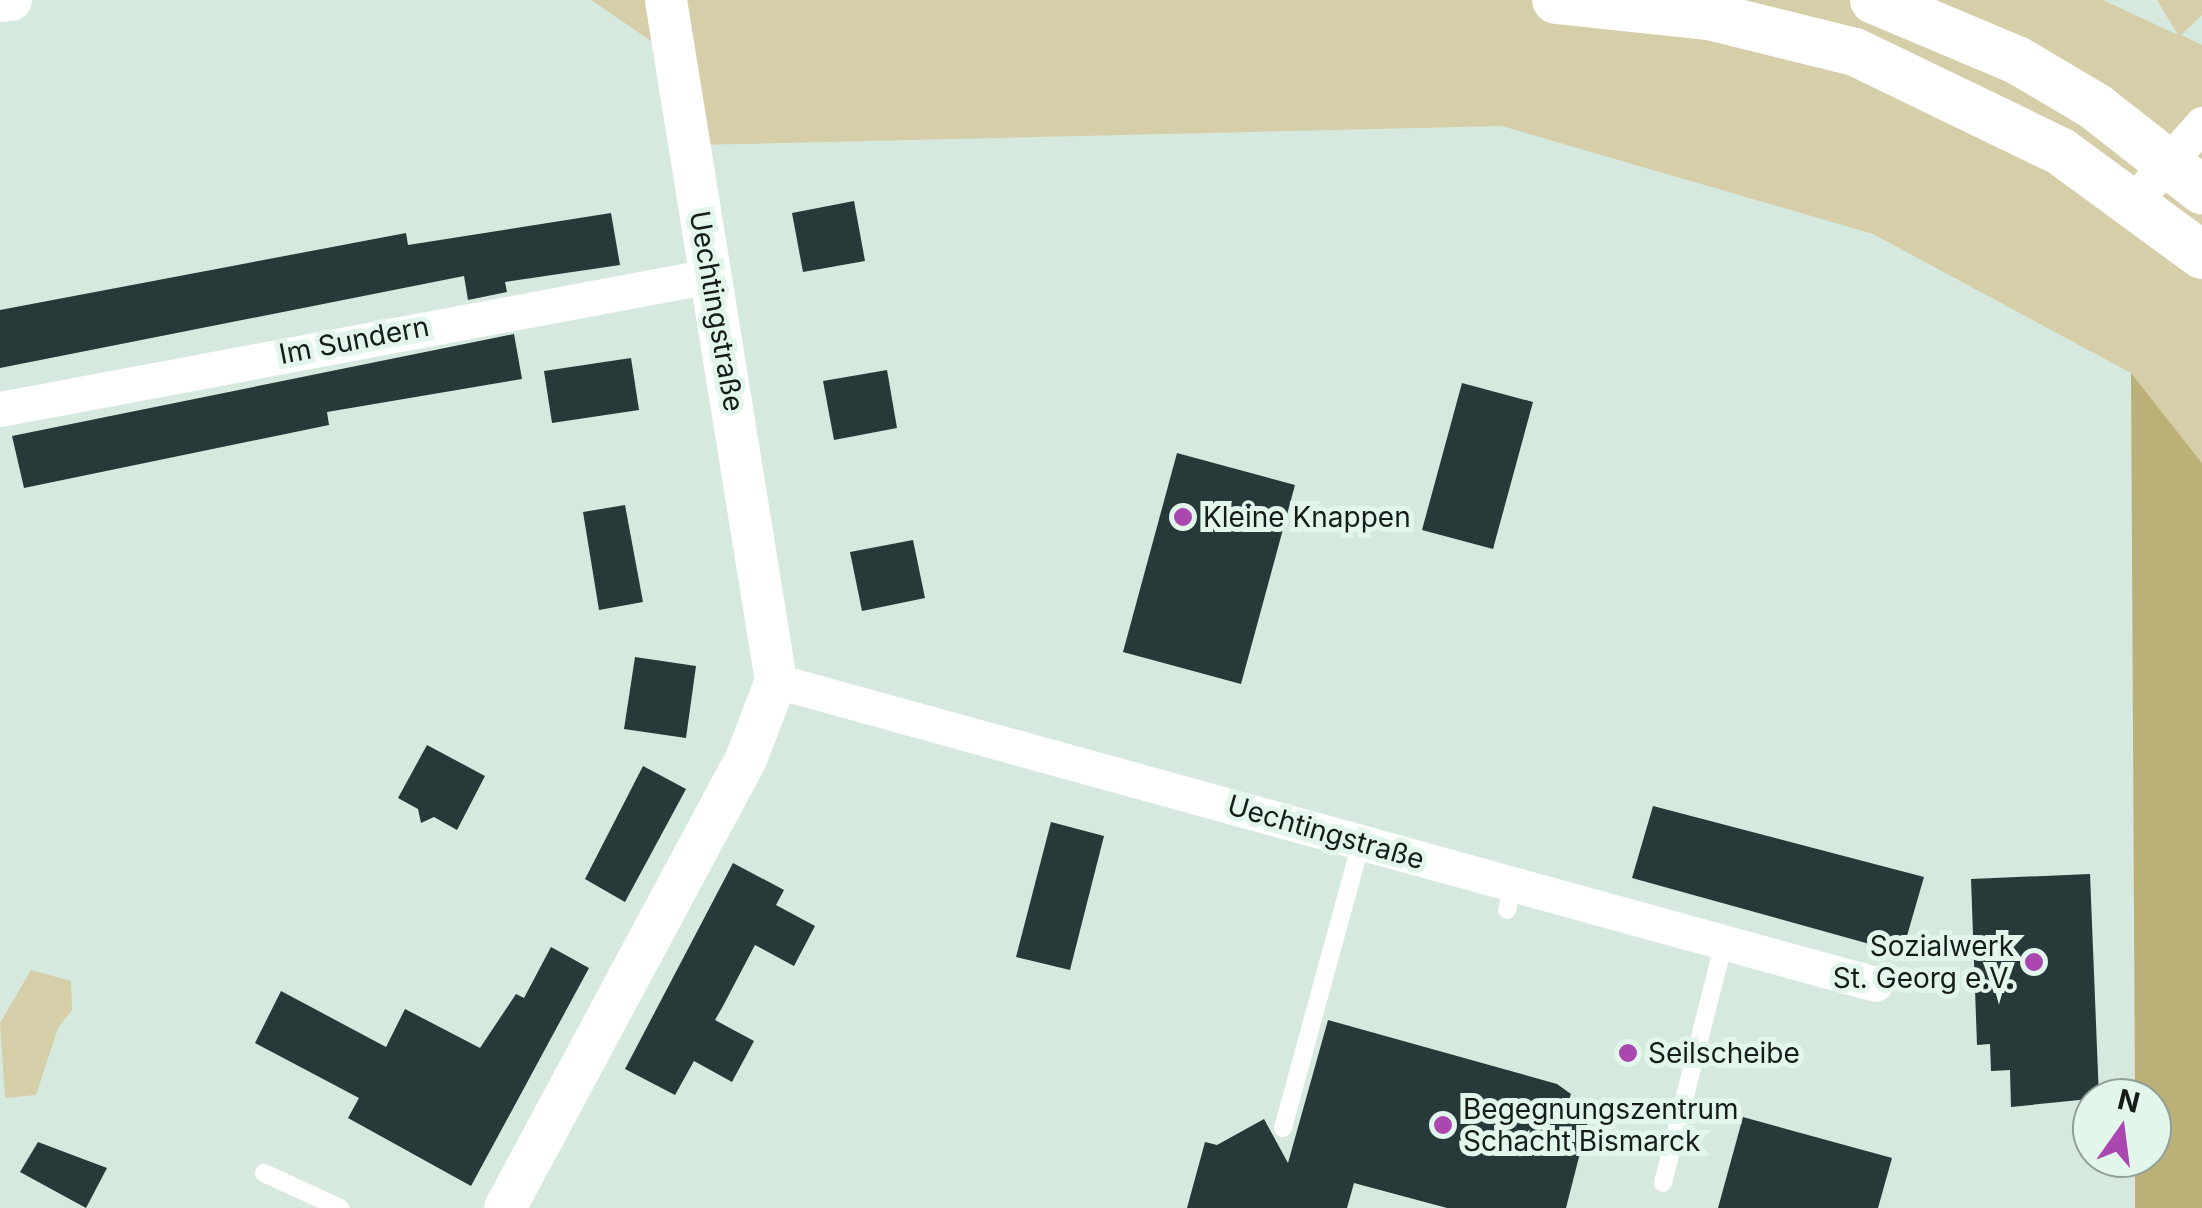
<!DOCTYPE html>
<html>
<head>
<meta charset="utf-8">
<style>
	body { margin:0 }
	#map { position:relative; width:2202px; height:1208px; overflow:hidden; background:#d6e9df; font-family:Inter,sans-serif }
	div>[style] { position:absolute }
	.green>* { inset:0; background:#d6cea9 }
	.forest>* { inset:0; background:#bbb078 }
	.building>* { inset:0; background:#273938 }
	.service>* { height:18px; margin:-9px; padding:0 9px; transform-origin:9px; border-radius:9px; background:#fff }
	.minor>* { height:35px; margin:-17.5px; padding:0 17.5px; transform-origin:17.5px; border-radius:17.5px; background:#fff }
	.tertiary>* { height:42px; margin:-21px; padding:0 21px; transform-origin:21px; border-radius:21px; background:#fff }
	.secondary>* { height:48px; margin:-24px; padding:0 24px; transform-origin:24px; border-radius:24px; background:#fff }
	.dots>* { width:28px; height:28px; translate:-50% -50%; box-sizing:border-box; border:5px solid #e3f6ec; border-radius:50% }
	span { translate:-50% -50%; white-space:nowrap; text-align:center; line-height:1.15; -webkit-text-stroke:10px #e3f6ec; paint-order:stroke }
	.street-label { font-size:28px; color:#161d19 }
	.poi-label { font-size:28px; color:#161d19 }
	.left { translate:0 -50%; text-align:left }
	.right { translate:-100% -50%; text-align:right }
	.north { position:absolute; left:2072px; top:1078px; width:100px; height:100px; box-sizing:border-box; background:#e3f6ec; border:2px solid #919f98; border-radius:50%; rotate:14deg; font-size:28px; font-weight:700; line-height:40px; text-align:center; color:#161d19 }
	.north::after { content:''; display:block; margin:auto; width:35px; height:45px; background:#aa48af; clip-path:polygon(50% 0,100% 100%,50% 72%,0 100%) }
</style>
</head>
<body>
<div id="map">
	<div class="green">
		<i style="clip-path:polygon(591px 0,2103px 0,2178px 35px,2157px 0,2202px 0,2202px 15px,2181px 35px,2202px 45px,2202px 463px,2131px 373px,1873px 234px,1502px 126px,695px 145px,670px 54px)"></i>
		<i style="clip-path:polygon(31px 970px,71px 981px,72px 1010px,58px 1028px,36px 1095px,5px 1098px,0 1023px)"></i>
	</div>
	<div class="forest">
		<i style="clip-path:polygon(2131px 373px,2202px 463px,2202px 1208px,2135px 1208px,2135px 1158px,2152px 1158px,2152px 1098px,2135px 1098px)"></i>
	</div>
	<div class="building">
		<i style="clip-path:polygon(854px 201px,865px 261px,803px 272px,792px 213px)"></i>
		<i style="clip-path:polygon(611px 213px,620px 265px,505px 282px,507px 292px,468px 300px,464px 276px,0 368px,0 310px,406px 233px,408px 245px)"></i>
		<i style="clip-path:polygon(514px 334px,522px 379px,327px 412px,329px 425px,24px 488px,12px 436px)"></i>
		<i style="clip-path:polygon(631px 358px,639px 410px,552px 423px,544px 371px)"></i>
		<i style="clip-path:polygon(887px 370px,897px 428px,834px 440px,823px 381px)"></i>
		<i style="clip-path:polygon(1462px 383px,1533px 402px,1493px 549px,1422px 530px)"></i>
		<i style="clip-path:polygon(1177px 453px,1295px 485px,1241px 684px,1123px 652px)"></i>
		<i style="clip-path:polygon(625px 505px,643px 602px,599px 610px,583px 512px)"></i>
		<i style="clip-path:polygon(913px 540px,925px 598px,862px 611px,850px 552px)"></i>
		<i style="clip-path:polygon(635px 657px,696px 666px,686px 738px,624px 729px)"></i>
		<i style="clip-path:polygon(427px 745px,485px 776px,457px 830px,434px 817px,421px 823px,418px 809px,398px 798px)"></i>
		<i style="clip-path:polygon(643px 766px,686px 789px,625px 902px,585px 879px)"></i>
		<i style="clip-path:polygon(1653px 806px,1924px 877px,1902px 953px,1632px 878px)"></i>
		<i style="clip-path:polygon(1051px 822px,1104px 836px,1070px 970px,1016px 957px)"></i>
		<i style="clip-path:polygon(733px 863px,784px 890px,776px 905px,815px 926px,794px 966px,755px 945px,723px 1006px,715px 1020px,754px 1041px,732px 1082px,694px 1061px,675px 1095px,625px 1069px)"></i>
		<i style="clip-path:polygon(2090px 874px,2099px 1098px,2011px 1107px,2010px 1070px,1991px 1071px,1990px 1044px,1977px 1045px,1971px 879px)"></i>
		<i style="clip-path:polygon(551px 947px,589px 968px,471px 1186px,348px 1118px,359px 1098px,255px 1043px,281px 991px,386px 1047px,405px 1009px,480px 1048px,516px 994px,524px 998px)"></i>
		<i style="clip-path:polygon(1328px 1020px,1557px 1084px,1571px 1094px,1568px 1103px,1592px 1106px,1566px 1208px,1447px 1208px,1354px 1183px,1347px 1208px,1187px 1208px,1205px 1142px,1217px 1145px,1264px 1119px,1288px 1163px)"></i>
		<i style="clip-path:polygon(1743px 1117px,1892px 1158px,1878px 1208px,1718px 1208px)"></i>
		<i style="clip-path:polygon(38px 1142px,107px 1168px,86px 1208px,20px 1172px)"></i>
	</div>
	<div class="service">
		<i style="left:1507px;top:910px;width:27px;rotate:-77deg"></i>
		<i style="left:1283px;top:1128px;width:296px;rotate:-74.7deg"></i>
		<i style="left:264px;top:1173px;width:84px;rotate:24.7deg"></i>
		<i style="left:1663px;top:1183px;width:249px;rotate:-75.8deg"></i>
	</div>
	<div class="minor">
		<i style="left:2134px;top:201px;width:103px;rotate:-48.6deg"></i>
		<i style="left:0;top:409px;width:722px;rotate:-10.61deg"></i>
		<i style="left:776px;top:681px;width:1140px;rotate:15.41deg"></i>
	</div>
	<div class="tertiary">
		<i style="left:0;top:1px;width:11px;rotate:-5deg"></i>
		<i style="left:505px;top:1208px;width:510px;rotate:-61.78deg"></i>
		<i style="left:746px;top:759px;width:84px;rotate:-69deg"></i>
		<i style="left:776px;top:681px;width:690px;rotate:-99.18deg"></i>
	</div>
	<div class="secondary">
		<i style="left:1556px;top:0;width:154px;rotate:6deg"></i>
		<i style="left:1709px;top:16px;width:150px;rotate:13.9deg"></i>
		<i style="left:1855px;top:52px;width:228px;rotate:25.8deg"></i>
		<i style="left:2060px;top:151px;width:176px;rotate:36.2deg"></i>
		<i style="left:1874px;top:0;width:155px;rotate:22.8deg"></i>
		<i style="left:2017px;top:60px;width:92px;rotate:30.7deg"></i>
		<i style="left:2096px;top:107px;width:135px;rotate:38.1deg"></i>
	</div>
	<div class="dots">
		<i style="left:1183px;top:517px;background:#aa48af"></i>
		<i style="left:2034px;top:962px;background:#aa48af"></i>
		<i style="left:1628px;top:1053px;background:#aa48af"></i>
		<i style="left:1443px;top:1125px;background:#aa48af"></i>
	</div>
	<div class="street-label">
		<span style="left:717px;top:311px;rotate:80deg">Uechtingstraße</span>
		<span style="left:354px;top:340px;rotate:-11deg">Im Sundern</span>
		<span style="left:1326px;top:832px;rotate:16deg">Uechtingstraße</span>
	</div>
	<div class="poi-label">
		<span class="left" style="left:1203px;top:517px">Kleine Knappen</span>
		<span class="right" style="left:2014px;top:962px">Sozialwerk<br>St. Georg e.V.</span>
		<span class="left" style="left:1648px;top:1053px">Seilscheibe</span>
		<span class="left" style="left:1463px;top:1125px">Begegnungszentrum<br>Schacht Bismarck</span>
	</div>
	<div class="north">N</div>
</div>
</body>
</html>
